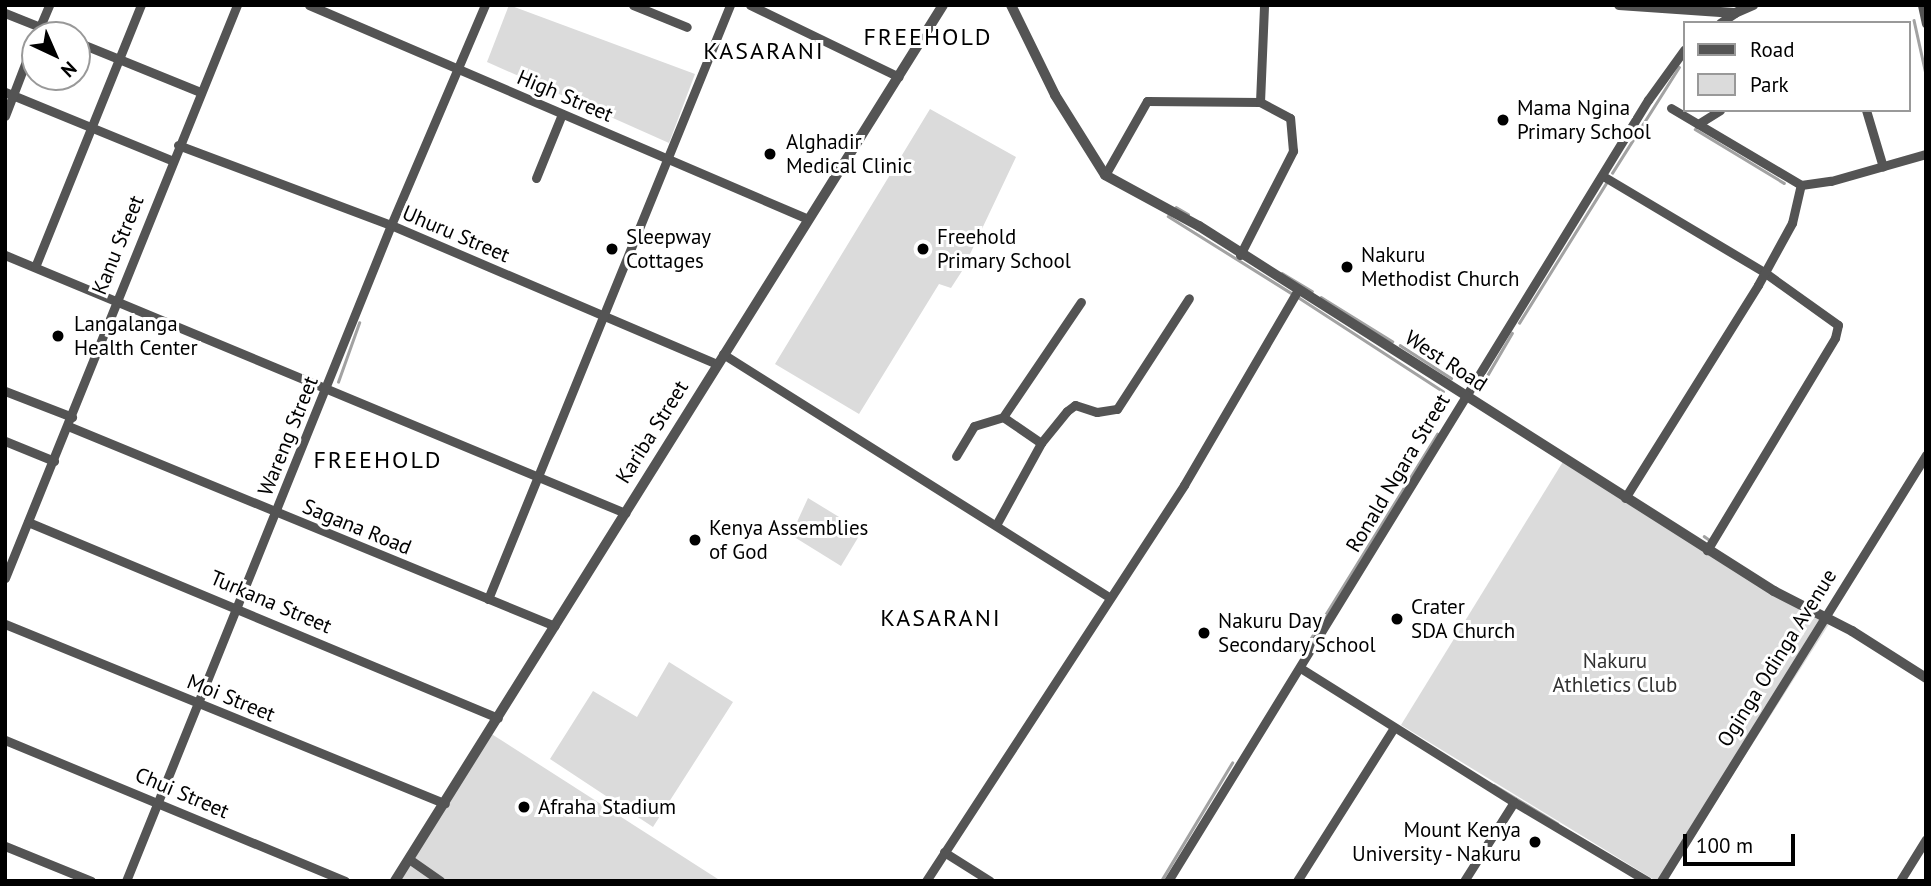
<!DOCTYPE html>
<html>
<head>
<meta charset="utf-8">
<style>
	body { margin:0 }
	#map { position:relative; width:1931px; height:886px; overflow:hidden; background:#fff; font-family:"PT Sans",sans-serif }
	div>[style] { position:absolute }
	.green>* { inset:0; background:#dbdbdb }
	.stream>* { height:2.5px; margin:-1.25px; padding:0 1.25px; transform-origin:1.25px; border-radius:1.25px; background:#a2a2a2 }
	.minor>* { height:9px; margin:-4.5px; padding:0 4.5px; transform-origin:4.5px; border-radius:4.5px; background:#545454 }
	.tertiary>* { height:10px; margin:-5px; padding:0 5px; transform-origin:5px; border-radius:5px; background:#545454 }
	.dots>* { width:19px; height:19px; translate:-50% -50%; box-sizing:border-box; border:4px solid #fff; border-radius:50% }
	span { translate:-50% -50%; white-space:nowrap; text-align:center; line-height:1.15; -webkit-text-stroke:6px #fff; paint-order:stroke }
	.street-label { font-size:21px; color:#000 }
	.poi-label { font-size:21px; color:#000 }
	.left { translate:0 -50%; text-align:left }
	.right { translate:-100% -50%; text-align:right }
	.park-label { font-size:21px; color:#323232 }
	.quarter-label { font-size:24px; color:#000; letter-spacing:2px }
	.frame { position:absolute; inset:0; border:7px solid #000; pointer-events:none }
	.legend { position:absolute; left:1683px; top:21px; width:228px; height:91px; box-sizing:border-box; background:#fff; border:2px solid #999; margin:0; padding:9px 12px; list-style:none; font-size:21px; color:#000 }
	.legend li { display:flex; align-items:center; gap:14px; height:35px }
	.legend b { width:35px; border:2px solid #999 }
	.north { position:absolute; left:21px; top:21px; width:70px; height:70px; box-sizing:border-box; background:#fff; border:2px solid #999; border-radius:50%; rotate:136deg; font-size:19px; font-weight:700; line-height:28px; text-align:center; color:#000 }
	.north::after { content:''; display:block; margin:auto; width:24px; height:32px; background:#000; clip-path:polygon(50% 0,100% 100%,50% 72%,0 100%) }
	.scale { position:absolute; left:1683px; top:834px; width:112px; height:32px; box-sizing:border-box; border:4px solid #000; border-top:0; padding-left:9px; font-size:21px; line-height:24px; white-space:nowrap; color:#000; -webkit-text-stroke:5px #fff; paint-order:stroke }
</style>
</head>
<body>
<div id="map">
	<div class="green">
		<i style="clip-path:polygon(509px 5px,695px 74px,669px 143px,487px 62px)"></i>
		<i style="clip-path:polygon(930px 109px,1016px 157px,962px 271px,951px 288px,939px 284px,859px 414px,775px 364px)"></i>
		<i style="clip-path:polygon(1564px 460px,1831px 621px,1665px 881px,1656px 881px,1401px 725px)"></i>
		<i style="clip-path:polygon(808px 498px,862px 531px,841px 566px,791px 535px)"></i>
		<i style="clip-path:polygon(669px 662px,733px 702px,653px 827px,550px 759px,593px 691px,637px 717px)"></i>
		<i style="clip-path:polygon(490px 733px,721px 881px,394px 881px)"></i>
	</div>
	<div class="stream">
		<i style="left:1914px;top:20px;width:55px;rotate:77.5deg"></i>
		<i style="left:1695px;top:129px;width:104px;rotate:31.2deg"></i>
		<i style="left:1612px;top:173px;width:125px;rotate:-57.7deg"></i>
		<i style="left:1176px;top:207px;width:14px;rotate:30deg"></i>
		<i style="left:1168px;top:216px;width:147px;rotate:32deg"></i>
		<i style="left:1282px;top:273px;width:35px;rotate:31deg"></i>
		<i style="left:1298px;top:297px;width:173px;rotate:33deg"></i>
		<i style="left:1321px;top:297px;width:84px;rotate:31.8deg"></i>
		<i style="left:1519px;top:323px;width:165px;rotate:-58.1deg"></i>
		<i style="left:1400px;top:345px;width:61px;rotate:32.9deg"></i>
		<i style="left:338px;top:382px;width:63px;rotate:-70.4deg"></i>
		<i style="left:1481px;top:386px;width:61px;rotate:-59.7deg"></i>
		<i style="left:1704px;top:536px;width:9px;rotate:36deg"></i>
		<i style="left:1298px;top:651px;width:5px"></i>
		<i style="left:1303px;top:651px;width:255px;rotate:-58.3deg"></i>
		<i style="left:1494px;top:785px;width:74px;rotate:31.1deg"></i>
		<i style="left:1161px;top:881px;width:138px;rotate:-59deg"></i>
	</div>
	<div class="minor">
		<i style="left:309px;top:5px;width:543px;rotate:23.21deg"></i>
		<i style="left:633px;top:5px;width:58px;rotate:22.2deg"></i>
		<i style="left:750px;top:5px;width:165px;rotate:25.8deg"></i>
		<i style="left:1922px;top:5px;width:19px;rotate:78deg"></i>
		<i style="left:5px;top:13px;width:59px;rotate:21.8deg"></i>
		<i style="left:1720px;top:23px;width:18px;rotate:-34deg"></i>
		<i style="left:39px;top:29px;width:26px;rotate:-67deg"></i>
		<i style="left:77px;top:42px;width:133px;rotate:22.1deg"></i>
		<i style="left:5px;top:92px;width:179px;rotate:22.3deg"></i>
		<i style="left:1671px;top:108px;width:151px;rotate:30.6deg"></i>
		<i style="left:1801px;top:185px;width:30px;rotate:-8deg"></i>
		<i style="left:1831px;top:181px;width:99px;rotate:-15.9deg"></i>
		<i style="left:1866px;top:110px;width:59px;rotate:73.4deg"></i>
		<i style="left:5px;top:116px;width:84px;rotate:-69deg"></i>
		<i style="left:1698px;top:124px;width:26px;rotate:-32deg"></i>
		<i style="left:178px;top:145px;width:228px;rotate:20.6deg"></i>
		<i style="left:391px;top:225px;width:354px;rotate:23.1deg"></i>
		<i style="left:1105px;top:175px;width:85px;rotate:-60.4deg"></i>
		<i style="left:1147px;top:101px;width:113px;rotate:0.5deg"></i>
		<i style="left:1260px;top:102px;width:97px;rotate:-87.6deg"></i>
		<i style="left:1603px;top:176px;width:187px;rotate:30.8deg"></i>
		<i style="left:1764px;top:272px;width:91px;rotate:35.6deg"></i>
		<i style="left:1838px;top:325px;width:13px;rotate:103deg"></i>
		<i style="left:1835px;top:338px;width:248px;rotate:121.1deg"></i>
		<i style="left:536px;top:178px;width:69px;rotate:-67.9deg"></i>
		<i style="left:5px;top:255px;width:672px;rotate:22.59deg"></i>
		<i style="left:1240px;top:255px;width:117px;rotate:-63deg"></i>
		<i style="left:1293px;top:151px;width:33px;rotate:-95deg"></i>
		<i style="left:1290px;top:118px;width:34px;rotate:-152deg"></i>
		<i style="left:35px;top:267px;width:283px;rotate:-68deg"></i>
		<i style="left:723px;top:354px;width:457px;rotate:32.2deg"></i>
		<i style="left:5px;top:391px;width:72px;rotate:21.2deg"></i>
		<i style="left:68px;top:426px;width:526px;rotate:22.33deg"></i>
		<i style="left:5px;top:441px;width:53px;rotate:22.2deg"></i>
		<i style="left:1041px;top:443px;width:46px;rotate:-145.6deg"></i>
		<i style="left:1003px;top:417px;width:139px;rotate:-55.9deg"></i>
		<i style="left:956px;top:456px;width:35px;rotate:-59deg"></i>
		<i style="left:974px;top:426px;width:30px;rotate:-17deg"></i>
		<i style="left:1625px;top:498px;width:251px;rotate:-58deg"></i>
		<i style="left:1758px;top:285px;width:71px;rotate:-61.3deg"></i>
		<i style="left:1792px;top:223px;width:39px;rotate:-77deg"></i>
		<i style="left:28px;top:522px;width:509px;rotate:22.64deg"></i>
		<i style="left:996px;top:525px;width:94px;rotate:-61.2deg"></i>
		<i style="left:1041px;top:443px;width:41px;rotate:-50.9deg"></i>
		<i style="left:1067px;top:411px;width:10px;rotate:-37deg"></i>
		<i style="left:1075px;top:405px;width:23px;rotate:18deg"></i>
		<i style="left:1097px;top:412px;width:20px;rotate:-9deg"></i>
		<i style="left:1117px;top:409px;width:132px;rotate:-57deg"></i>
		<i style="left:5px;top:578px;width:618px;rotate:-67.96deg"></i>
		<i style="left:488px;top:599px;width:641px;rotate:-67.83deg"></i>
		<i style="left:5px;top:624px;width:475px;rotate:22.2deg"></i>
		<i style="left:1302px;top:669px;width:250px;rotate:32.1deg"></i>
		<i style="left:1514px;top:802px;width:93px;rotate:122.3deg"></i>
		<i style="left:5px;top:740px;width:368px;rotate:22.5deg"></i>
		<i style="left:1514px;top:802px;width:155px;rotate:30.7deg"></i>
		<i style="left:5px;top:846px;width:93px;rotate:22.1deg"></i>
		<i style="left:944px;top:852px;width:54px;rotate:32.2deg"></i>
		<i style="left:409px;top:859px;width:38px;rotate:35deg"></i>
		<i style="left:126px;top:881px;width:708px;rotate:-68deg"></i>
		<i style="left:391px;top:225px;width:239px;rotate:-66.9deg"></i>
		<i style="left:926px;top:881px;width:473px;rotate:-56.9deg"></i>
		<i style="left:1184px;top:485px;width:226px;rotate:-59.7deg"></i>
		<i style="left:1168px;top:881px;width:917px;rotate:-58.43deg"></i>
		<i style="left:1648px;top:100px;width:62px;rotate:-54.2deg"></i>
		<i style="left:1297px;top:881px;width:180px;rotate:-57.7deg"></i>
		<i style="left:1661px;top:881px;width:502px;rotate:-58.12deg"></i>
		<i style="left:1900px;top:881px;width:49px;rotate:-58.2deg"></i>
	</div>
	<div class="tertiary">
		<i style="left:1011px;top:5px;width:100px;rotate:63.9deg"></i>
		<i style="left:1055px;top:95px;width:94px;rotate:58deg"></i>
		<i style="left:1105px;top:175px;width:107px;rotate:28.5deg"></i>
		<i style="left:1199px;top:226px;width:681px;rotate:32.41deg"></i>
		<i style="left:1774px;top:591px;width:88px;rotate:27.1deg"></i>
		<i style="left:1852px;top:631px;width:88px;rotate:32.4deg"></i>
		<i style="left:1619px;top:5px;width:116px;rotate:3.9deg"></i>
		<i style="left:1735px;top:13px;width:20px;rotate:-24deg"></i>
		<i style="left:395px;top:881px;width:1033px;rotate:-57.97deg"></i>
	</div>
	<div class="dots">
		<i style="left:1503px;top:120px;background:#000"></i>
		<i style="left:770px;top:154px;background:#000"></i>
		<i style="left:612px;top:249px;background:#000"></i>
		<i style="left:923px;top:249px;background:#000"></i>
		<i style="left:1347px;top:267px;background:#000"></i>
		<i style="left:58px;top:336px;background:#000"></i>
		<i style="left:695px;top:540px;background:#000"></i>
		<i style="left:1397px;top:619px;background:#000"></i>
		<i style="left:1204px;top:633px;background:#000"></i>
		<i style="left:524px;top:807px;background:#000"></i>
		<i style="left:1535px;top:842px;background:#000"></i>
	</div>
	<div class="street-label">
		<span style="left:565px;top:96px;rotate:23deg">High Street</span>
		<span style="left:456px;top:234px;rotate:23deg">Uhuru Street</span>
		<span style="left:118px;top:245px;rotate:-68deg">Kanu Street</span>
		<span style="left:1446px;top:361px;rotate:33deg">West Road</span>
		<span style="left:652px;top:432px;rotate:-58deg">Kariba Street</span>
		<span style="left:288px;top:436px;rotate:-68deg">Wareng Street</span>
		<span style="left:1398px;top:473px;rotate:-59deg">Ronald Ngara Street</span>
		<span style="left:357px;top:527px;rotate:22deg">Sagana Road</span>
		<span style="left:271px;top:602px;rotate:23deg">Turkana Street</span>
		<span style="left:1777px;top:658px;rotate:-58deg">Oginga Odinga Avenue</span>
		<span style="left:231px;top:698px;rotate:22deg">Moi Street</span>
		<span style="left:182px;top:793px;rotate:23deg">Chui Street</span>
	</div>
	<div class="poi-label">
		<span class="left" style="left:1517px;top:120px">Mama Ngina<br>Primary School</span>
		<span class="left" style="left:786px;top:154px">Alghadir<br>Medical Clinic</span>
		<span class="left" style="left:626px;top:249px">Sleepway<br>Cottages</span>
		<span class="left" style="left:937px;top:249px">Freehold<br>Primary School</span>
		<span class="left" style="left:1361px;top:267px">Nakuru<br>Methodist Church</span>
		<span class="left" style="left:74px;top:336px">Langalanga<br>Health Center</span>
		<span class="left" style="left:709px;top:540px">Kenya Assemblies<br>of God</span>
		<span class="left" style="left:1411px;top:619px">Crater<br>SDA Church</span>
		<span class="left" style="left:1218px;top:633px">Nakuru Day<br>Secondary School</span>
		<span class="left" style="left:538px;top:807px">Afraha Stadium</span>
		<span class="right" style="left:1521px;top:842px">Mount Kenya<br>University - Nakuru</span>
	</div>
	<div class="park-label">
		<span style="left:1615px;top:673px">Nakuru<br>Athletics Club</span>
	</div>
	<div class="quarter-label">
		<span style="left:928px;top:37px">FREEHOLD</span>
		<span style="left:764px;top:51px">KASARANI</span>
		<span style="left:378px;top:460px">FREEHOLD</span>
		<span style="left:941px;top:618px">KASARANI</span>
	</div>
	<div class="frame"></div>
	<ul class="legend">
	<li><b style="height:9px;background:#545454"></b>Road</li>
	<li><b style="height:19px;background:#dbdbdb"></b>Park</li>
	</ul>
	<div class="north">N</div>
	<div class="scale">100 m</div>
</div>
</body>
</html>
